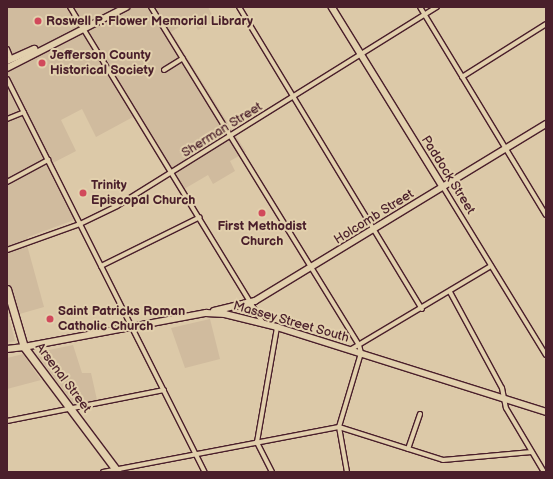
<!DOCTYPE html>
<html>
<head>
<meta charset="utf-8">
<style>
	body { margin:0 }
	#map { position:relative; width:553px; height:479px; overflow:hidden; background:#dcc9a8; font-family:"Balsamiq Sans",sans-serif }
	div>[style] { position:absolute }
	.built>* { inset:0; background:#d0bb9e }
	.roads { filter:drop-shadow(1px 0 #4a1f2b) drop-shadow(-1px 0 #4a1f2b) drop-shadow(0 1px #4a1f2b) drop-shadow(0 -1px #4a1f2b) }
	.street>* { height:4px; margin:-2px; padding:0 2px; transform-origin:2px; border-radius:2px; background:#e2d0ad }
	.secondary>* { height:5.5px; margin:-2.75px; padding:0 2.75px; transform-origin:2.75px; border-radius:2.75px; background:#e2d0ad }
	.primary>* { height:6px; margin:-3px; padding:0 3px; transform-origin:3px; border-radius:3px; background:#e2d0ad }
	.highway>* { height:7px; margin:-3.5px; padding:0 3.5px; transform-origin:3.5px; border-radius:3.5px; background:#e2d0ad }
	.dots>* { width:11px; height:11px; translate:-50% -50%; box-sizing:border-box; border:2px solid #e2d0ad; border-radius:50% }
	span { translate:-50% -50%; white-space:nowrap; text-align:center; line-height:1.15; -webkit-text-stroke:4px #e2d0ad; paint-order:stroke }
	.poi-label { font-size:13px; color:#4a1f2b; font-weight:700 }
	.left { translate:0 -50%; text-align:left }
	.street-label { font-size:13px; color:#4a1f2b }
	.frame { position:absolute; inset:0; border:8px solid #4a1f2b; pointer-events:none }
</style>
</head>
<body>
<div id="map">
	<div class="built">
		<i style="clip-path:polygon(7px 7px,208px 7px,215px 21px,198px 30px,192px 19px,171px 32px,246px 152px,230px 161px,235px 171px,213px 184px,208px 175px,179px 192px,133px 117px,96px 137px,82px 109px,61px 120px,76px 151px,47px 166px,74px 220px,28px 237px,27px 245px,44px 307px,9px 317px,15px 341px,7px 343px)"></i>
		<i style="clip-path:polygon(210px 319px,220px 359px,185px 368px,171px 328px)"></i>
		<i style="clip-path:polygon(73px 345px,82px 373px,91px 373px,97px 400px,74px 404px,38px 356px,39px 352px)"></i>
		<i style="clip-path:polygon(23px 354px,41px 380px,7px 389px,7px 358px)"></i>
	</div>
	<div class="roads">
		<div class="street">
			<i style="left:70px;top:7px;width:370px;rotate:58.6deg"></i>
			<i style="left:151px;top:7px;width:397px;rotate:58.4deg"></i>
			<i style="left:359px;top:345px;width:8px;rotate:76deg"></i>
			<i style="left:361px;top:353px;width:77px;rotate:106.6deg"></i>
			<i style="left:339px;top:427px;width:46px;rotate:79.9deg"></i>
			<i style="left:239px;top:7px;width:353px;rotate:58.8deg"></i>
			<i style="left:420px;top:7px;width:243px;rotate:58.8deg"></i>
			<i style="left:7px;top:49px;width:11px;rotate:68deg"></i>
			<i style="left:164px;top:70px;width:22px;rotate:-32deg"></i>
			<i style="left:462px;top:77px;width:99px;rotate:-32.2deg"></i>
			<i style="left:7px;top:79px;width:440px;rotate:63.3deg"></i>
			<i style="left:7px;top:119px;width:18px;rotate:-22deg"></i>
			<i style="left:7px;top:182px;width:47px;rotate:-28.2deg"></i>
			<i style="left:443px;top:187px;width:197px;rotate:58.5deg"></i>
			<i style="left:7px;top:250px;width:77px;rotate:-19.6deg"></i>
			<i style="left:80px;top:224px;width:41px;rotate:-25.9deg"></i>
			<i style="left:117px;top:206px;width:377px;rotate:-31.9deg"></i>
			<i style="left:101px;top:266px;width:110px;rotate:-26.3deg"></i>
			<i style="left:450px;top:292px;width:109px;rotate:61.6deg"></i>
			<i style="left:502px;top:388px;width:20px;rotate:79deg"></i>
			<i style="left:506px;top:408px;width:74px;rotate:59.3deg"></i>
			<i style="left:350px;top:350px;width:164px;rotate:-30.8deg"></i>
			<i style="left:7px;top:421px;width:160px;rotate:-11.2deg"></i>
			<i style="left:408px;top:449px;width:37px;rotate:-71deg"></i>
			<i style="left:103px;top:472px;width:240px;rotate:-10.8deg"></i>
			<i style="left:339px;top:427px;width:109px;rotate:17.6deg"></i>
			<i style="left:443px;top:460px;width:89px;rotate:-5.1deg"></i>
			<i style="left:272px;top:472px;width:34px;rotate:-117deg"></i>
			<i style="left:257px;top:442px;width:117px;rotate:-80.1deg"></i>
		</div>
		<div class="secondary">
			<i style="left:332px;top:7px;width:211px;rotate:58.3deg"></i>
			<i style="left:214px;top:311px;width:42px;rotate:-13.7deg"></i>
			<i style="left:255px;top:301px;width:341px;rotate:-31.3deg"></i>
			<i style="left:24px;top:347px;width:185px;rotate:-10.6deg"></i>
			<i style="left:206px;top:313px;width:19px;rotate:3deg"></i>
			<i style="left:225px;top:314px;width:54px;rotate:14deg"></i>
			<i style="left:277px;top:327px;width:282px;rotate:17.5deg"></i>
		</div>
		<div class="primary">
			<i style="left:7px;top:61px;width:30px;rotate:-24deg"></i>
			<i style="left:7px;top:68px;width:134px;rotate:-27.1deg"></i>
			<i style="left:7px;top:349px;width:17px;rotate:-7deg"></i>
		</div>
		<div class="highway">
			<i style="left:7px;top:289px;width:60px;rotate:73.7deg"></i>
			<i style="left:24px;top:347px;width:156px;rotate:53.1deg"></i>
		</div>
	</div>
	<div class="dots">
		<i style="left:38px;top:21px;background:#d1495b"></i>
		<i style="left:42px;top:63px;background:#d1495b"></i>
		<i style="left:83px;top:193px;background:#d1495b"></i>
		<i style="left:262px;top:213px;background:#d1495b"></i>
		<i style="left:50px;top:319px;background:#d1495b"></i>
	</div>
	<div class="poi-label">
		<span class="left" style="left:46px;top:21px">Roswell P. Flower Memorial Library</span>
		<span class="left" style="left:50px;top:63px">Jefferson County<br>Historical Society</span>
		<span class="left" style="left:91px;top:193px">Trinity<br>Episcopal Church</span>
		<span style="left:262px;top:234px">First Methodist<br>Church</span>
		<span class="left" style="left:58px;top:319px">Saint Patricks Roman<br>Catholic Church</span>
	</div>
	<div class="street-label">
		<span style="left:222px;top:130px;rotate:-32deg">Sherman Street</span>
		<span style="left:448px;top:175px;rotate:58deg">Paddock Street</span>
		<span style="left:374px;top:217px;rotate:-32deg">Holcomb Street</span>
		<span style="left:291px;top:322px;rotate:16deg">Massey Street South</span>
		<span style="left:63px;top:378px;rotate:53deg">Arsenal Street</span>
	</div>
	<div class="frame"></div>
</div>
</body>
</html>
